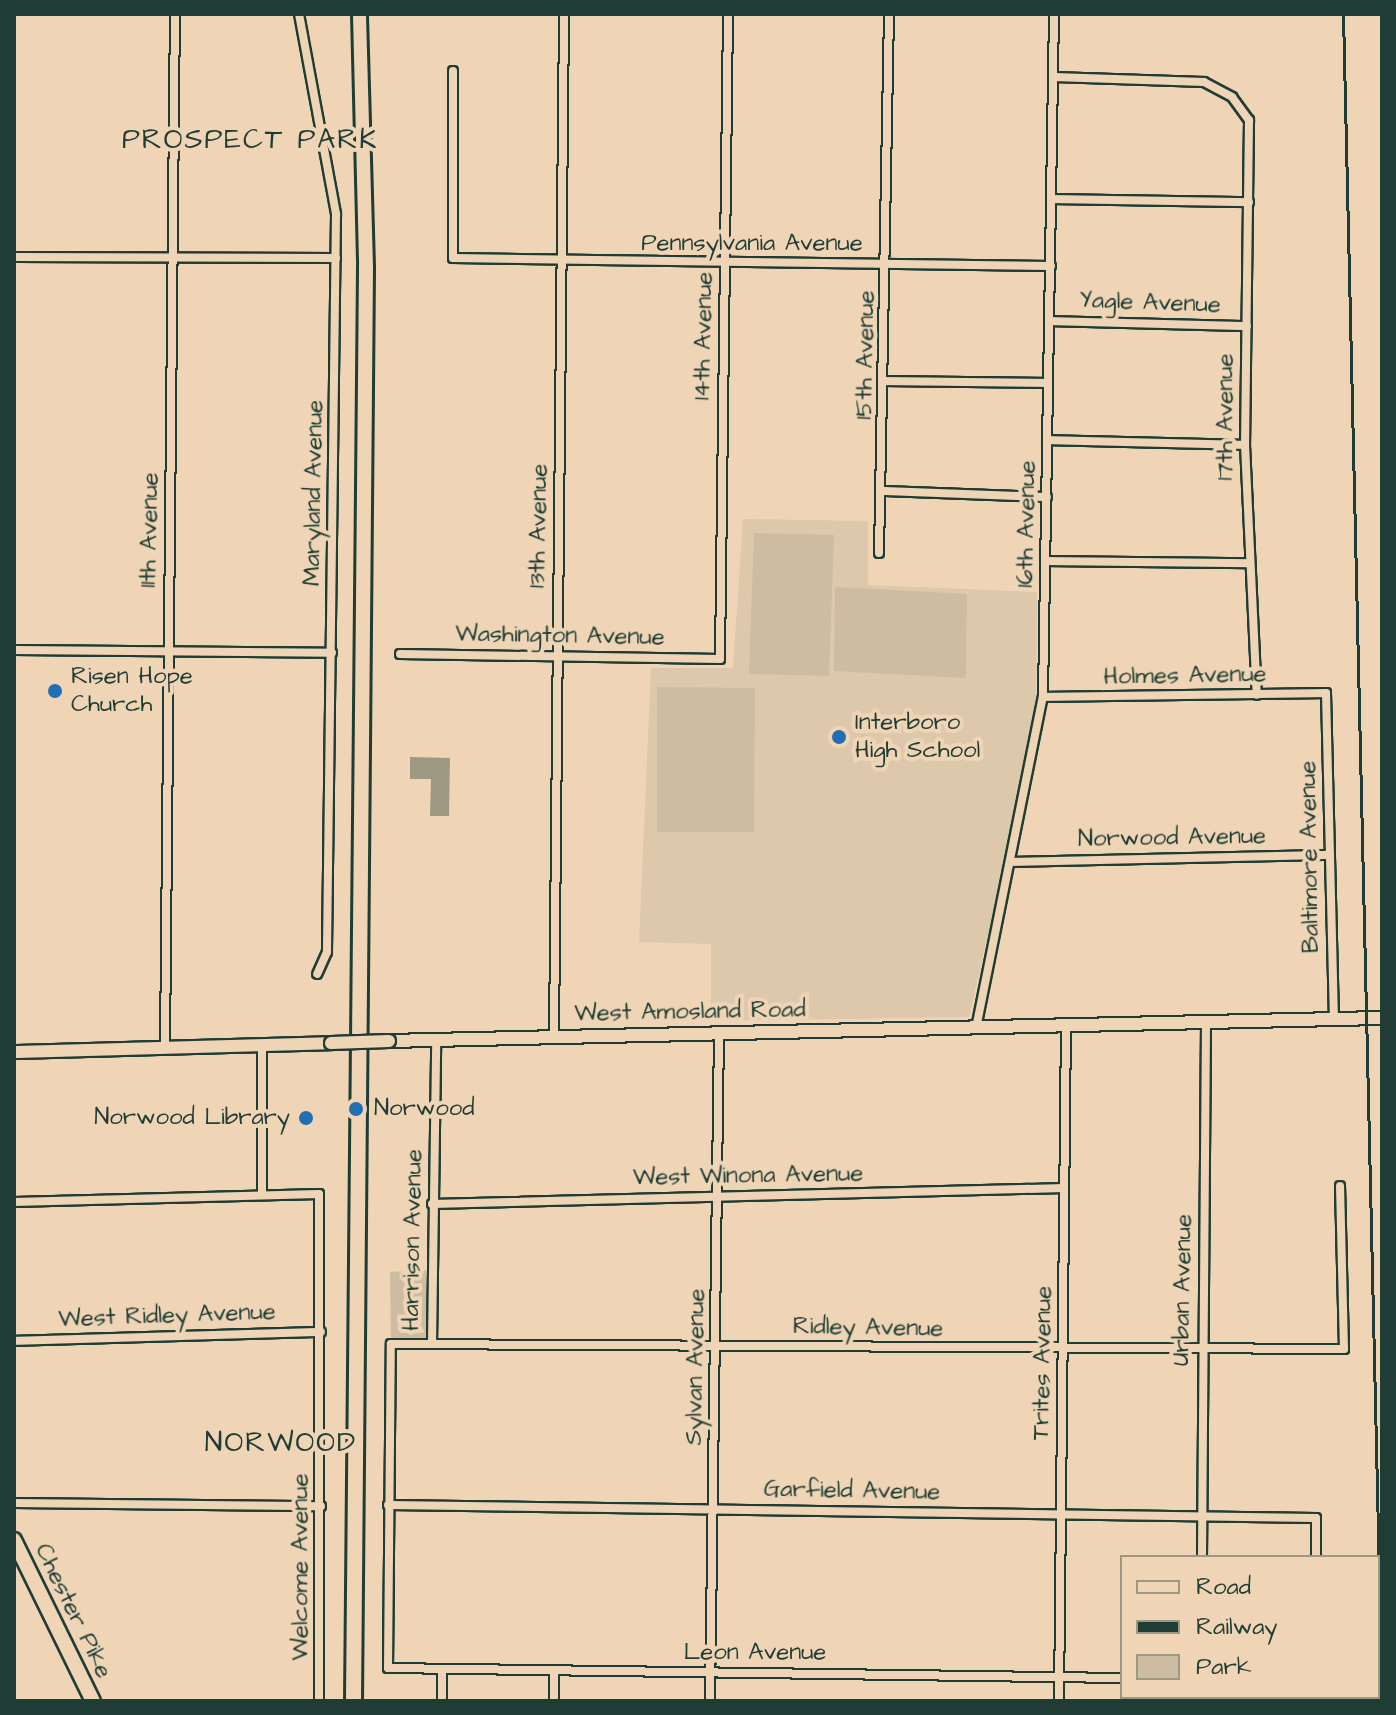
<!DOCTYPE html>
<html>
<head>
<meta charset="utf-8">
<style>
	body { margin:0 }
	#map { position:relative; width:1396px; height:1715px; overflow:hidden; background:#efd5b6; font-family:"Architects Daughter",sans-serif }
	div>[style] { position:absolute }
	.built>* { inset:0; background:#ddc8ab }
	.green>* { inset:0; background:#cdbca1 }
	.water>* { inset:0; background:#9d9983 }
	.roads { filter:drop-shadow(2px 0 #1f3d34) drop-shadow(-2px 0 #1f3d34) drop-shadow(0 2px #1f3d34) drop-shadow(0 -2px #1f3d34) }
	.street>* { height:8px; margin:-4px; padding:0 4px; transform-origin:4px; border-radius:4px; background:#efd5b6 }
	.secondary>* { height:12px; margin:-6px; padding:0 6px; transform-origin:6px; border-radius:6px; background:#efd5b6 }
	.primary>* { height:14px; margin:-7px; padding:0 7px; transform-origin:7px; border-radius:7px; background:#efd5b6 }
	.rail>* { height:3px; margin:-1.5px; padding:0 1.5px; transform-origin:1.5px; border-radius:1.5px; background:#1f3d34 }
	.bridges { filter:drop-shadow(2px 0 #1f3d34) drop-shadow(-2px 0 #1f3d34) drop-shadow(0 2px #1f3d34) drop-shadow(0 -2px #1f3d34) }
	.secondary-bridge>* { height:12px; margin:-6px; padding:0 6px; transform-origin:6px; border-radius:6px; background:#efd5b6 }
	.dots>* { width:22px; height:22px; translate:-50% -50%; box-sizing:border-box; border:4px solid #efd5b6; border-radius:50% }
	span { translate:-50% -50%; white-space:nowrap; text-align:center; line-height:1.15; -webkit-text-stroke:8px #efd5b6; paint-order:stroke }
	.street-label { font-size:24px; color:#1f3d34 }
	.poi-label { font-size:24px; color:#1f3d34 }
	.left { translate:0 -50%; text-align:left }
	.right { translate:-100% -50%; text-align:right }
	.quarter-label { font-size:28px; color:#1f3d34; letter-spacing:2px }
	.frame { position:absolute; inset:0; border:16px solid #1f3d34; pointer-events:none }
	.legend { position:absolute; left:1120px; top:1555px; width:260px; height:144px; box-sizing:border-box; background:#efd5b6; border:2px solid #9c9882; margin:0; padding:10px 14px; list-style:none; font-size:24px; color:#1f3d34 }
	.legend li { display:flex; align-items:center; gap:16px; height:40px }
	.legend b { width:40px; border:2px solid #9c9882 }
</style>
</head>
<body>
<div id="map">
	<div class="built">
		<i style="clip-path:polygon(743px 519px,868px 521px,868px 585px,1037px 592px,1036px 696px,1024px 777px,969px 1017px,711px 1021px,711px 944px,639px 942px,651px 668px,733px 668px)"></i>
	</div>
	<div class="green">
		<i style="clip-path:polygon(754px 533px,834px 535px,829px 676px,749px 674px)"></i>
		<i style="clip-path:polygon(835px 587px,967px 594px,966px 678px,834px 671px)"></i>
		<i style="clip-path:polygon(657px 687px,755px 688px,754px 832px,657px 832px)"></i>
		<i style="clip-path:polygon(432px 1270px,432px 1344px,391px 1344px,390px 1272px)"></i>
	</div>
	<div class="water">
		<i style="clip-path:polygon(410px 757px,450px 758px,449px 816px,430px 816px,431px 779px,410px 779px)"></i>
	</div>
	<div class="roads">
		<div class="street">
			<i style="left:299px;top:14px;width:203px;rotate:79.5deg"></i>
			<i style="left:336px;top:214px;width:738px;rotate:90.7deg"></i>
			<i style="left:327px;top:952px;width:24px;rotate:114deg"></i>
			<i style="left:453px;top:71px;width:187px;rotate:90deg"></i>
			<i style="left:453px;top:258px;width:598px;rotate:0.77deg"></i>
			<i style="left:1054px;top:77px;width:150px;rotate:1.9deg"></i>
			<i style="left:1204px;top:82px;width:32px;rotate:28deg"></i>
			<i style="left:1232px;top:97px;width:29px;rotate:54deg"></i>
			<i style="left:1249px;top:120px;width:325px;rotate:90.7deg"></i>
			<i style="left:1245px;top:445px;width:250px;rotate:87.3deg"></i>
			<i style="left:1054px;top:199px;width:195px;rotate:0.9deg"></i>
			<i style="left:14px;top:257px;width:322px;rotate:0.2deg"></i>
			<i style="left:1051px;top:321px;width:196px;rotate:1.5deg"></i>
			<i style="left:886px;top:381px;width:162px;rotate:0.7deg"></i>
			<i style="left:1047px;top:440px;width:198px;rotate:1.4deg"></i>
			<i style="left:882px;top:491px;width:165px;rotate:2.1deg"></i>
			<i style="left:879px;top:553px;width:539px;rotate:-88.94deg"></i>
			<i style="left:1047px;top:561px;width:201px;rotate:0.6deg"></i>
			<i style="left:14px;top:650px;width:318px;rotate:0.5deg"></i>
			<i style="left:400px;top:654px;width:320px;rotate:0.9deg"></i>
			<i style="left:720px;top:659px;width:645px;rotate:-89.29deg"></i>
			<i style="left:1043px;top:697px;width:283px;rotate:-0.8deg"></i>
			<i style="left:1326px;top:693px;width:326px;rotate:88.6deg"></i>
			<i style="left:1014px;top:862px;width:316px;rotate:-1.3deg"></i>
			<i style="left:976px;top:1028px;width:338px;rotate:-78.6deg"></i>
			<i style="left:1043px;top:697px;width:683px;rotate:-89.08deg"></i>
			<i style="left:554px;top:1037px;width:1023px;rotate:-89.44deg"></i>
			<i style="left:165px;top:1047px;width:1033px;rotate:-89.45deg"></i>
			<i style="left:262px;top:1195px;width:150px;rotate:-90deg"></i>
			<i style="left:14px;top:1202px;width:305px;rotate:-1.5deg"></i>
			<i style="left:319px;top:1194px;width:507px;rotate:90deg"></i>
			<i style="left:432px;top:1204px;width:632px;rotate:-1.45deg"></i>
			<i style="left:14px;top:1341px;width:307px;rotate:-1.7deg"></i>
			<i style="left:432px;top:1344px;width:304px;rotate:-89.2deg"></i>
			<i style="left:14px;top:1503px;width:307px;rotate:0.6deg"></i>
			<i style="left:388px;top:1505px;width:928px;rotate:0.8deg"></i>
			<i style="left:1316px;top:1518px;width:39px;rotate:90deg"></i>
			<i style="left:1202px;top:1557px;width:535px;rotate:-89.57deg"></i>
			<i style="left:1122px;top:1678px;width:734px;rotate:-179.22deg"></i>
			<i style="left:388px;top:1668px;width:324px;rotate:-89.5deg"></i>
			<i style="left:391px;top:1344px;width:953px;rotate:0.3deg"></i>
			<i style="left:1344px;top:1349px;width:163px;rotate:-91.4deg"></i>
			<i style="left:1200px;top:1697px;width:4px;rotate:90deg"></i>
			<i style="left:1314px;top:1697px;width:4px;rotate:90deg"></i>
			<i style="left:442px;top:1701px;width:32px;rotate:-90deg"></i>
			<i style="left:554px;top:1701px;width:30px;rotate:-90deg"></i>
			<i style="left:710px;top:1701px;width:667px;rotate:-89.23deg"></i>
			<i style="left:1059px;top:1701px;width:675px;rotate:-89.41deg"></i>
		</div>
		<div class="secondary">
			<i style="left:389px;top:1041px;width:993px;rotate:-1.33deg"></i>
			<i style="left:14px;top:1052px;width:317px;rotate:-1.6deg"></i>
		</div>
		<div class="primary">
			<i style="left:14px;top:1540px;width:179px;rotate:63.9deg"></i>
		</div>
	</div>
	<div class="rail">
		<i style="left:1343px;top:14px;width:1687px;rotate:88.68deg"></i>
		<i style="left:344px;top:1701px;width:1441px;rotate:-89.48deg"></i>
		<i style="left:357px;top:260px;width:246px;rotate:-91.4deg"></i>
		<i style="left:362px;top:1701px;width:1435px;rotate:-89.52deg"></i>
		<i style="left:374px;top:266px;width:252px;rotate:-91.6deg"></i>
	</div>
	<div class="bridges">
		<div class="secondary-bridge">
			<i style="left:331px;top:1043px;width:58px;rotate:-2deg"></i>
		</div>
	</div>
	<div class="dots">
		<i style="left:55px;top:691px;background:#1f6fb2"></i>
		<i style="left:839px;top:737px;background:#1f6fb2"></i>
		<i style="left:356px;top:1109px;background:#1f6fb2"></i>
		<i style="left:306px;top:1118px;background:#1f6fb2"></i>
	</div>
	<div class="street-label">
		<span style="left:752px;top:244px">Pennsylvania Avenue</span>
		<span style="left:1150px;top:303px;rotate:2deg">Yagle Avenue</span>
		<span style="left:704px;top:336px;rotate:-89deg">14th Avenue</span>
		<span style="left:866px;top:355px;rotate:-89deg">15th Avenue</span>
		<span style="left:1226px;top:417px;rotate:-90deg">17th Avenue</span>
		<span style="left:314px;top:493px;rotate:-89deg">Maryland Avenue</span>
		<span style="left:1027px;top:524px;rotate:-89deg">16th Avenue</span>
		<span style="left:539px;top:526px;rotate:-89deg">13th Avenue</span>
		<span style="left:150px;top:530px;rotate:-89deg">11th Avenue</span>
		<span style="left:560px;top:636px;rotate:1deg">Washington Avenue</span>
		<span style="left:1185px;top:676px;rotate:-1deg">Holmes Avenue</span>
		<span style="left:1172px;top:838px;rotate:-1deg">Norwood Avenue</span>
		<span style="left:1310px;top:857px;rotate:-91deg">Baltimore Avenue</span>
		<span style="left:690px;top:1012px;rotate:-1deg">West Amosland Road</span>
		<span style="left:748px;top:1176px;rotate:-1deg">West Winona Avenue</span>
		<span style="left:413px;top:1240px;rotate:-89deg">Harrison Avenue</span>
		<span style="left:1183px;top:1290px;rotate:-89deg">Urban Avenue</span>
		<span style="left:167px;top:1316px;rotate:-2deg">West Ridley Avenue</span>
		<span style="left:868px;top:1328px;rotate:1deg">Ridley Avenue</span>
		<span style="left:1043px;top:1363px;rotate:-89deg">Trites Avenue</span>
		<span style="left:696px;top:1367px;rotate:-89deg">Sylvan Avenue</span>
		<span style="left:852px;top:1491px;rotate:1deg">Garfield Avenue</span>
		<span style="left:301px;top:1567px;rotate:-90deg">Welcome Avenue</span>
		<span style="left:73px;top:1611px;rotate:64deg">Chester Pike</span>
		<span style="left:755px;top:1653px">Leon Avenue</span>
	</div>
	<div class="poi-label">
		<span class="left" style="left:71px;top:691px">Risen Hope<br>Church</span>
		<span class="left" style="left:855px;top:737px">Interboro<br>High School</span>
		<span class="left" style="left:374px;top:1109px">Norwood</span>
		<span class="right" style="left:290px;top:1118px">Norwood Library</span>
	</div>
	<div class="quarter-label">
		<span style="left:250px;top:140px">PROSPECT PARK</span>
		<span style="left:281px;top:1443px">NORWOOD</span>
	</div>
	<div class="frame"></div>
	<ul class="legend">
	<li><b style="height:10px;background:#efd5b6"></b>Road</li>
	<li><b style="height:10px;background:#1f3d34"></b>Railway</li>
	<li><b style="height:22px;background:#cdbca1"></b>Park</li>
	</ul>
</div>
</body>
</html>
